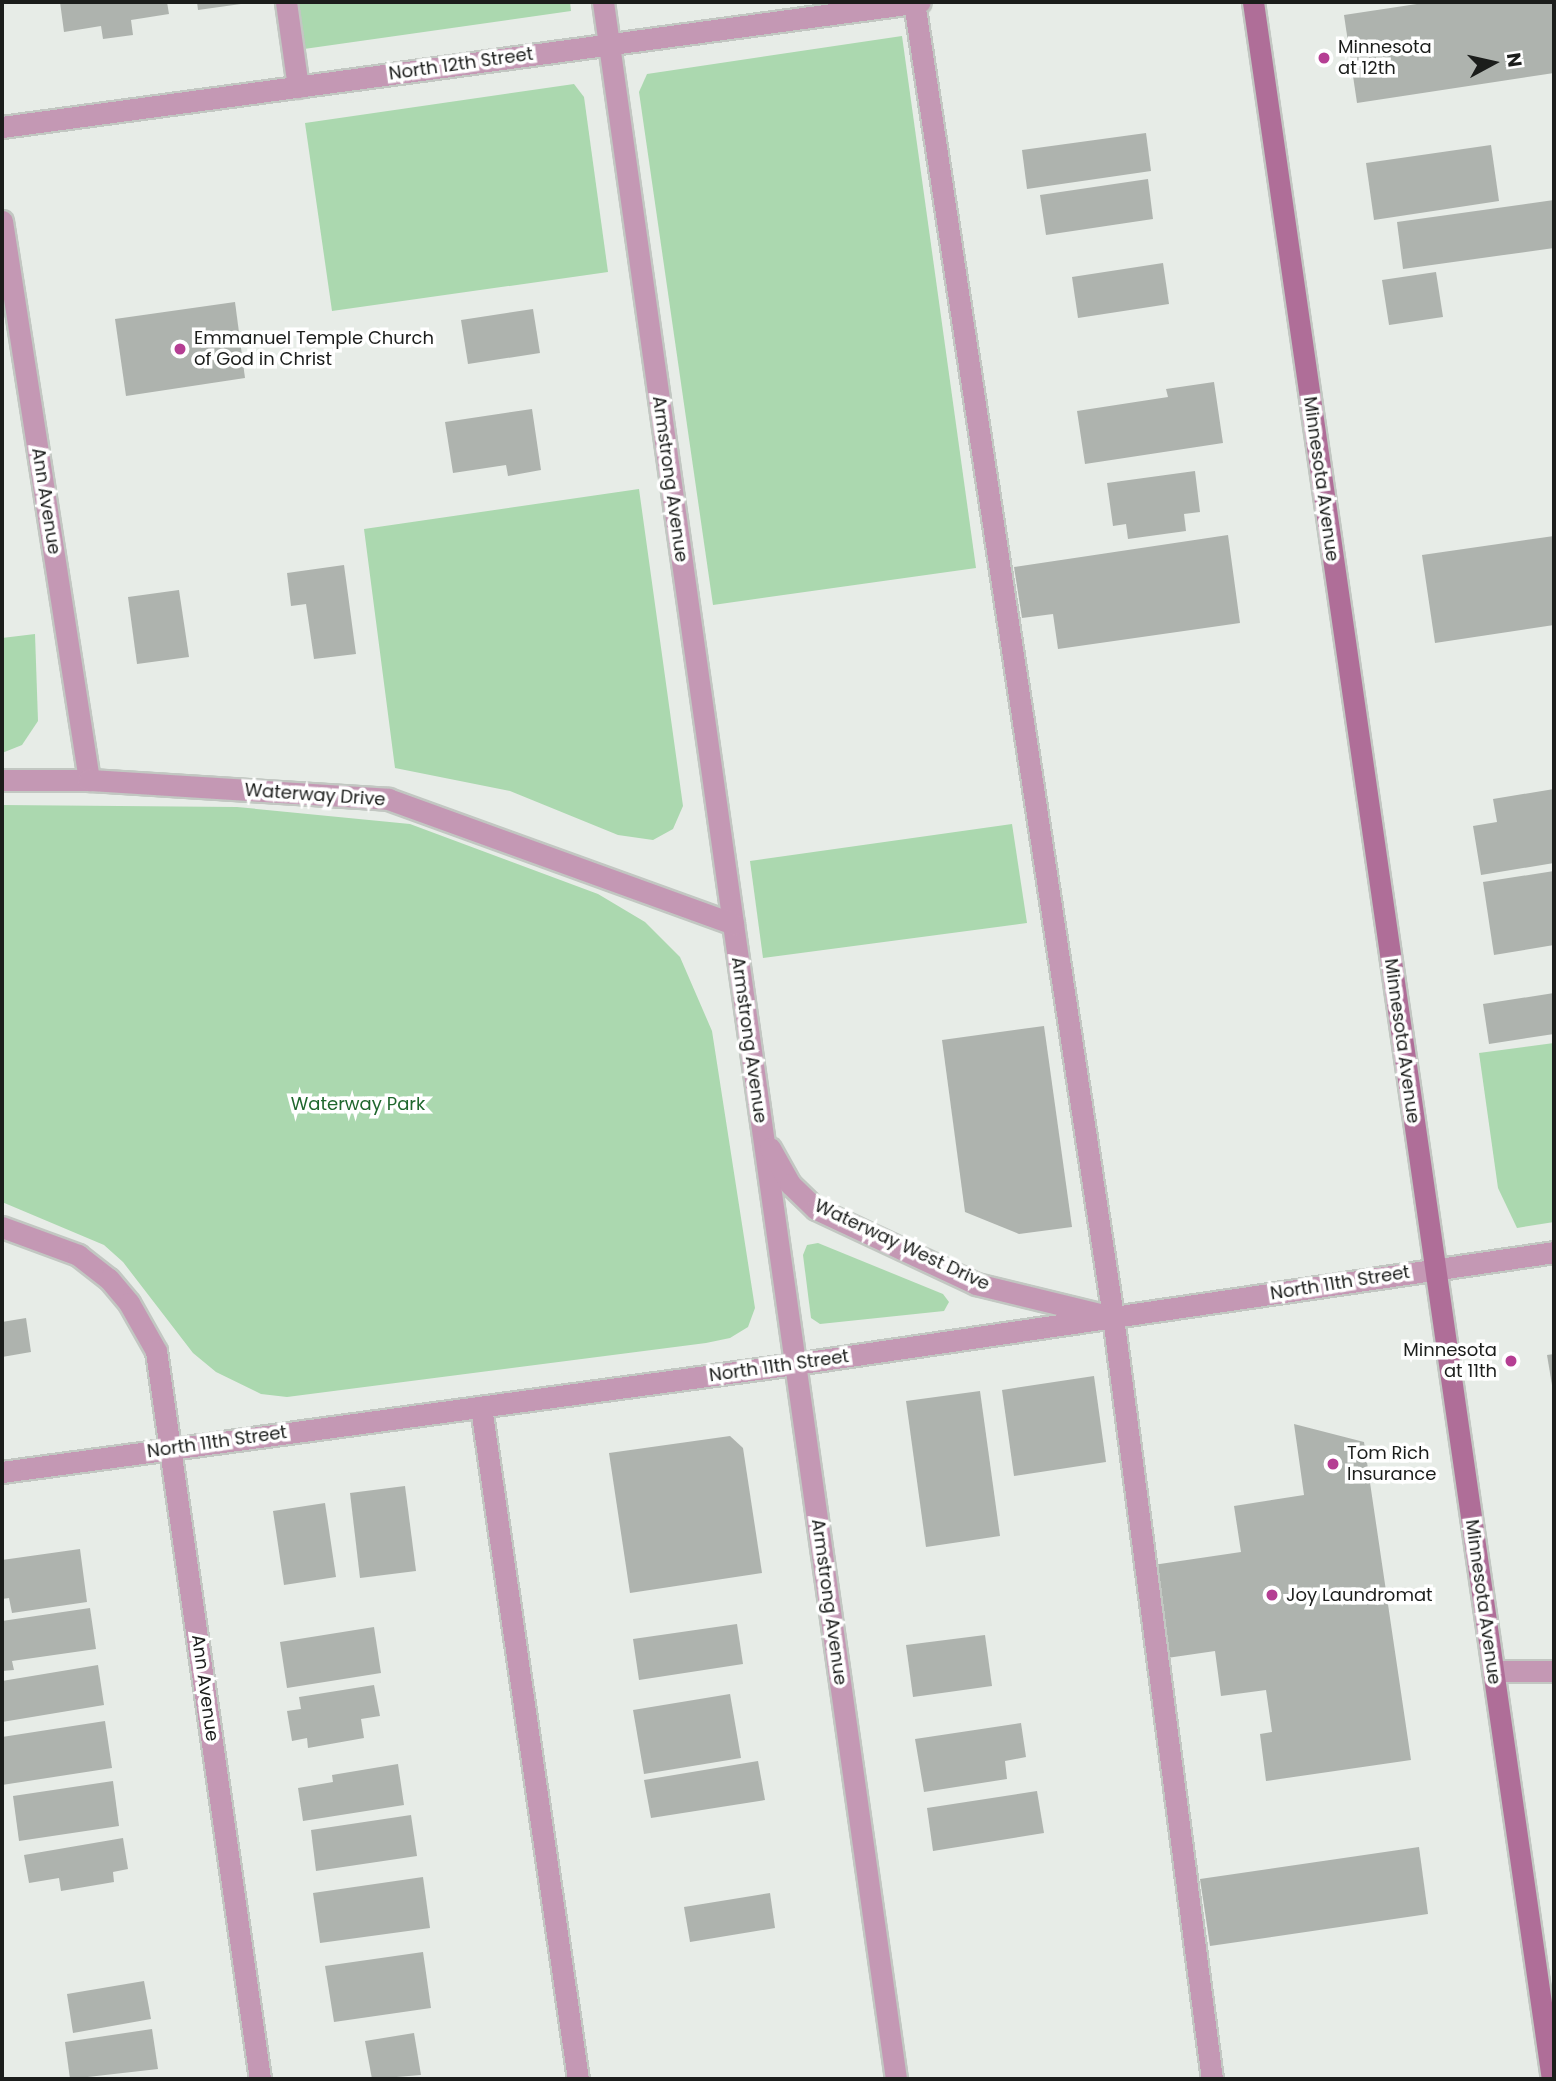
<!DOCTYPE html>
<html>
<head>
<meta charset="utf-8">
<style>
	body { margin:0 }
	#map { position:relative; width:1556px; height:2081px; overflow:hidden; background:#e7ece7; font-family:Poppins,sans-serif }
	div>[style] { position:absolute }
	.green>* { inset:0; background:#abd8af }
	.building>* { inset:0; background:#aeb3ae }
	.roads { filter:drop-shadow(2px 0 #c2c7c2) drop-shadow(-2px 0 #c2c7c2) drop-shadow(0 2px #c2c7c2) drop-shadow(0 -2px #c2c7c2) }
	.lane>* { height:21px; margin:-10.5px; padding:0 10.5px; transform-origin:10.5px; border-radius:10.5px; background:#c498b4 }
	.street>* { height:21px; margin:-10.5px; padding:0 10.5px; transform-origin:10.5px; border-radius:10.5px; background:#c498b4 }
	.secondary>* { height:21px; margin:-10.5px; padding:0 10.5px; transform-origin:10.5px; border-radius:10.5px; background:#af6e98 }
	.dots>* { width:19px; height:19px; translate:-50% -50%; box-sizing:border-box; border:4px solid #fff; border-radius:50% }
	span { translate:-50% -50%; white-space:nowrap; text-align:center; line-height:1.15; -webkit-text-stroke:7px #fff; paint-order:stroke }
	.poi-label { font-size:18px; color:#1b1d1b }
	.left { translate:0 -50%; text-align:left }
	.right { translate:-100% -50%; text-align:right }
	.street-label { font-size:18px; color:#1b1d1b }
	.park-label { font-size:18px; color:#1f672d }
	.frame { position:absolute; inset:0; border:4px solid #1b1d1b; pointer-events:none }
	.north { position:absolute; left:1458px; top:28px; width:70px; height:70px; -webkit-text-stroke:5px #fff; paint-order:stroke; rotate:82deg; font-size:19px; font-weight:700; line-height:28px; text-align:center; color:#1b1d1b }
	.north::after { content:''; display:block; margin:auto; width:24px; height:32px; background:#1b1d1b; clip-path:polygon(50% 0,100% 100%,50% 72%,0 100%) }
</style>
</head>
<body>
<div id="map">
	<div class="green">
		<i style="clip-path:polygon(297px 2px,570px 2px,571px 11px,304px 49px)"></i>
		<i style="clip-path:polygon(902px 36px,976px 568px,713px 605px,639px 92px,647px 74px)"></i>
		<i style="clip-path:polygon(574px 84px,584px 97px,608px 272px,332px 311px,305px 123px)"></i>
		<i style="clip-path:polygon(639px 489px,683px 806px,673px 829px,653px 840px,618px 835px,510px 791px,395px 768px,364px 529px)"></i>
		<i style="clip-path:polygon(35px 634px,38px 721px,22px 745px,2px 753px,2px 638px)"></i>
		<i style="clip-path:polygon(2px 805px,237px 807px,410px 824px,598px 894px,645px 922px,680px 957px,712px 1031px,755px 1308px,748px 1327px,730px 1338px,706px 1343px,287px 1397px,261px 1394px,216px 1372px,193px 1353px,123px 1262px,104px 1245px,2px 1202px)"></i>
		<i style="clip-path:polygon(1012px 824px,1027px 923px,763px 958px,750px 861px)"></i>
		<i style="clip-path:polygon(1554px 1043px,1554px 1222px,1517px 1228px,1498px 1188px,1479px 1053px)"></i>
		<i style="clip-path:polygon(818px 1243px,943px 1294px,949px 1302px,944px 1311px,820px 1324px,811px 1318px,803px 1255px,807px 1245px)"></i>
	</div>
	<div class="building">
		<i style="clip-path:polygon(60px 2px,167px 2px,169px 14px,131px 20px,133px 35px,103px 39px,101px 26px,64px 32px)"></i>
		<i style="clip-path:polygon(197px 2px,248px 2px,248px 3px,198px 10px)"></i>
		<i style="clip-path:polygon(1430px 2px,1554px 2px,1554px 73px,1357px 103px,1344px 15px)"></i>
		<i style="clip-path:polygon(1146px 133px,1151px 171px,1027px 189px,1022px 150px)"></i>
		<i style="clip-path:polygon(1491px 145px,1499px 201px,1374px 220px,1366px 163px)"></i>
		<i style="clip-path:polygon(1148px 179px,1153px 219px,1046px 235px,1040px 195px)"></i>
		<i style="clip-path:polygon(1554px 200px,1554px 248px,1403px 269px,1397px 222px)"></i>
		<i style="clip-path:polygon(1163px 263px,1169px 304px,1078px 318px,1072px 277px)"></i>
		<i style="clip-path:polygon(1436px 272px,1443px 317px,1389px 325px,1382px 280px)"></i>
		<i style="clip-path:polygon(235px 302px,245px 378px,126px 396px,115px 319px)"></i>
		<i style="clip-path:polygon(533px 309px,540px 353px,468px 364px,461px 320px)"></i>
		<i style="clip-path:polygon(1214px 382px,1223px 443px,1085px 464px,1077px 411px,1168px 397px,1166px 389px)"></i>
		<i style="clip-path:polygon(532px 409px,541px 470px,508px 476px,506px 465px,453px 473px,445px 422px)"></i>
		<i style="clip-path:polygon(1195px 471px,1200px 512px,1184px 514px,1186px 531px,1128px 539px,1126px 524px,1113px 526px,1107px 483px)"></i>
		<i style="clip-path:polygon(1228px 535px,1240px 623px,1058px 649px,1053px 614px,1022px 618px,1014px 567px)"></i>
		<i style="clip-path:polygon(1554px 536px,1554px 625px,1435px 643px,1422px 555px)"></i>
		<i style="clip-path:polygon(344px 565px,356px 654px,314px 659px,306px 604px,291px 606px,287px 573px)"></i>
		<i style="clip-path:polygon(179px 590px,189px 657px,137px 664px,128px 597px)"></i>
		<i style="clip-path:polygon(1554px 789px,1554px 863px,1481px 875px,1473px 826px,1497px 822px,1493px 799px)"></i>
		<i style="clip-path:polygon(1554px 871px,1554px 945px,1494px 955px,1483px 882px)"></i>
		<i style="clip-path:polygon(1554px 993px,1554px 1034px,1489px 1044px,1483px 1004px)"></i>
		<i style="clip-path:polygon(1044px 1026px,1072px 1227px,1019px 1234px,965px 1212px,942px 1040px)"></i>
		<i style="clip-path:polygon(26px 1318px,31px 1352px,2px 1357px,2px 1322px)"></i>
		<i style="clip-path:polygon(1554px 1354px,1554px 1391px,1553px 1391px,1547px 1355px)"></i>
		<i style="clip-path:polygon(1094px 1376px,1106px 1462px,1014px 1476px,1002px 1390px)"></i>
		<i style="clip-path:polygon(980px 1391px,1000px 1536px,926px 1547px,906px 1401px)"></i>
		<i style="clip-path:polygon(1294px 1424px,1364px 1442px,1411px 1760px,1266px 1781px,1260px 1734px,1272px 1732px,1266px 1690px,1221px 1696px,1215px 1651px,1167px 1658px,1153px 1565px,1241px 1552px,1234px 1506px,1304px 1495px)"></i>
		<i style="clip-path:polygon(730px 1436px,743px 1448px,762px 1573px,630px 1593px,609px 1453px)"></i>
		<i style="clip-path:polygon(405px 1486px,416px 1571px,360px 1578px,350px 1493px)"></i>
		<i style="clip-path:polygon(325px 1503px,336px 1577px,284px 1585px,273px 1511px)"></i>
		<i style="clip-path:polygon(80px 1549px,87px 1602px,12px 1613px,9px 1598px,2px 1599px,2px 1560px)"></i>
		<i style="clip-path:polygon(90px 1608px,96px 1649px,12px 1661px,14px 1670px,2px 1671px,2px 1621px)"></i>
		<i style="clip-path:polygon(737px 1624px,743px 1664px,639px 1680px,633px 1639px)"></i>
		<i style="clip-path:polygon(374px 1627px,381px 1673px,287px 1688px,280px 1642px)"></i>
		<i style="clip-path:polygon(985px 1635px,992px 1686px,913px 1697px,906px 1645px)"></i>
		<i style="clip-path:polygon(98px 1665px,104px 1705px,2px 1722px,2px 1681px)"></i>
		<i style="clip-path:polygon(374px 1685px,380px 1716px,361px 1719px,364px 1738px,308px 1748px,307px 1738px,292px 1741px,287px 1711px,301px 1709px,299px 1697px)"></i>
		<i style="clip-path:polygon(730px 1694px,741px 1758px,644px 1774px,633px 1710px)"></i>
		<i style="clip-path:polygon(105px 1721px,112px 1768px,2px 1785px,2px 1737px)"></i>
		<i style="clip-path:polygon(1021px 1723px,1026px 1757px,1005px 1761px,1007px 1779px,924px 1792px,915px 1739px)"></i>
		<i style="clip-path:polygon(758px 1761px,765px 1800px,651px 1818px,644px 1780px)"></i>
		<i style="clip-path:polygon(398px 1764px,404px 1805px,303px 1821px,298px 1788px,333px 1782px,332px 1775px)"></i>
		<i style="clip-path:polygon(113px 1781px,119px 1826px,19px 1841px,13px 1796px)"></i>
		<i style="clip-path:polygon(1037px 1791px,1044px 1833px,933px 1851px,927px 1808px)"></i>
		<i style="clip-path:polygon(411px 1815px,417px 1856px,316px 1871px,311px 1830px)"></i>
		<i style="clip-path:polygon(123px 1838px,128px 1869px,113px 1872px,114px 1882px,61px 1891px,59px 1878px,29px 1883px,24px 1855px)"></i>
		<i style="clip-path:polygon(1419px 1847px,1428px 1914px,1210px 1946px,1200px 1879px)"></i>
		<i style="clip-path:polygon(423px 1877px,430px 1928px,320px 1943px,313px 1893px)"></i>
		<i style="clip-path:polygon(770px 1893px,775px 1928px,690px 1942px,684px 1907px)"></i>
		<i style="clip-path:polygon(423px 1952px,431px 2008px,334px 2022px,325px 1966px)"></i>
		<i style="clip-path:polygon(144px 1981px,151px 2019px,73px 2033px,67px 1994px)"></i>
		<i style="clip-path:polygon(152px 2029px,158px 2069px,70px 2079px,65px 2042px)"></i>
		<i style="clip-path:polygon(414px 2033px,421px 2075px,372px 2079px,365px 2041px)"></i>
	</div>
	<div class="roads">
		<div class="lane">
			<i style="left:286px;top:2px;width:86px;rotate:82deg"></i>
			<i style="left:914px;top:2px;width:1330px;rotate:81.39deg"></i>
			<i style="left:1113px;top:1317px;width:768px;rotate:82.6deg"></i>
			<i style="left:481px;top:1407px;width:679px;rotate:81.79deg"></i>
		</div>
		<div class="street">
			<i style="left:603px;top:2px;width:2098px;rotate:81.97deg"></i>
			<i style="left:2px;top:127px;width:926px;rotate:-7.75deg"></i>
			<i style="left:2px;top:221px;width:566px;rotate:81.15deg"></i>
			<i style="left:2px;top:780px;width:87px"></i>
			<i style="left:89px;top:780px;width:300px;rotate:3.6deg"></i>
			<i style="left:388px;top:799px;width:367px;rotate:19.9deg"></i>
			<i style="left:770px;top:1148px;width:41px;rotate:60.9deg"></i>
			<i style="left:790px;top:1184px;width:36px;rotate:44deg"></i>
			<i style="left:816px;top:1209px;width:177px;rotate:25.1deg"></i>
			<i style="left:976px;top:1284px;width:127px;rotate:13.7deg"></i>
			<i style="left:2px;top:1227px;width:81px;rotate:20.2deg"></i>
			<i style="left:78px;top:1255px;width:39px;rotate:38deg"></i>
			<i style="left:109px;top:1279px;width:31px;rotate:50deg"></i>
			<i style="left:129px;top:1303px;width:55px;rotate:60.6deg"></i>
			<i style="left:156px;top:1351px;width:735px;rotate:81.87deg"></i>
			<i style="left:2px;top:1472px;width:800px;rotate:-7.76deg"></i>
			<i style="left:795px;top:1364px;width:767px;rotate:-8.39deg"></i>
			<i style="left:1493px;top:1671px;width:61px"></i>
		</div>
		<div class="secondary">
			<i style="left:1253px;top:2px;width:2098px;rotate:81.81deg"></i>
		</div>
	</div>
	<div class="dots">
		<i style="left:1324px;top:58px;background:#b53e93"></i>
		<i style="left:180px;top:349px;background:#b53e93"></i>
		<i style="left:1511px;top:1361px;background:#b53e93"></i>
		<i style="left:1333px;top:1464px;background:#b53e93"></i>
		<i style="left:1272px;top:1595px;background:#b53e93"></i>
	</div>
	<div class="poi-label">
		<span class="left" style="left:1338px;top:58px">Minnesota<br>at 12th</span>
		<span class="left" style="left:194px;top:349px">Emmanuel Temple Church<br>of God in Christ</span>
		<span class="right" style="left:1497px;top:1361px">Minnesota<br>at 11th</span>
		<span class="left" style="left:1347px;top:1464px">Tom Rich<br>Insurance</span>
		<span class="left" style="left:1286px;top:1595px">Joy Laundromat</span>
	</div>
	<div class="street-label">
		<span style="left:461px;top:64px;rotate:-8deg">North 12th Street</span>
		<span style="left:670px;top:479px;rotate:82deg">Armstrong Avenue</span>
		<span style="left:1321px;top:479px;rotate:82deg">Minnesota Avenue</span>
		<span style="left:46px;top:501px;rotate:81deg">Ann Avenue</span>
		<span style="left:315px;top:795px;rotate:4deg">Waterway Drive</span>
		<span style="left:749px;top:1040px;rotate:82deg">Armstrong Avenue</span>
		<span style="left:1402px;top:1041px;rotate:82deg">Minnesota Avenue</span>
		<span style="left:902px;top:1245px;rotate:25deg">Waterway West Drive</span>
		<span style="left:1340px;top:1283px;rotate:-9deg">North 11th Street</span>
		<span style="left:779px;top:1366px;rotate:-8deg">North 11th Street</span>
		<span style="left:217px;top:1442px;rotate:-8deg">North 11th Street</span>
		<span style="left:829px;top:1602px;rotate:82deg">Armstrong Avenue</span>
		<span style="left:1483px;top:1602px;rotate:82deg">Minnesota Avenue</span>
		<span style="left:205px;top:1688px;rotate:82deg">Ann Avenue</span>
	</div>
	<div class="park-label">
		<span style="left:358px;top:1104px">Waterway Park</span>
	</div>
	<div class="frame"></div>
	<div class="north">N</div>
</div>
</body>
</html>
